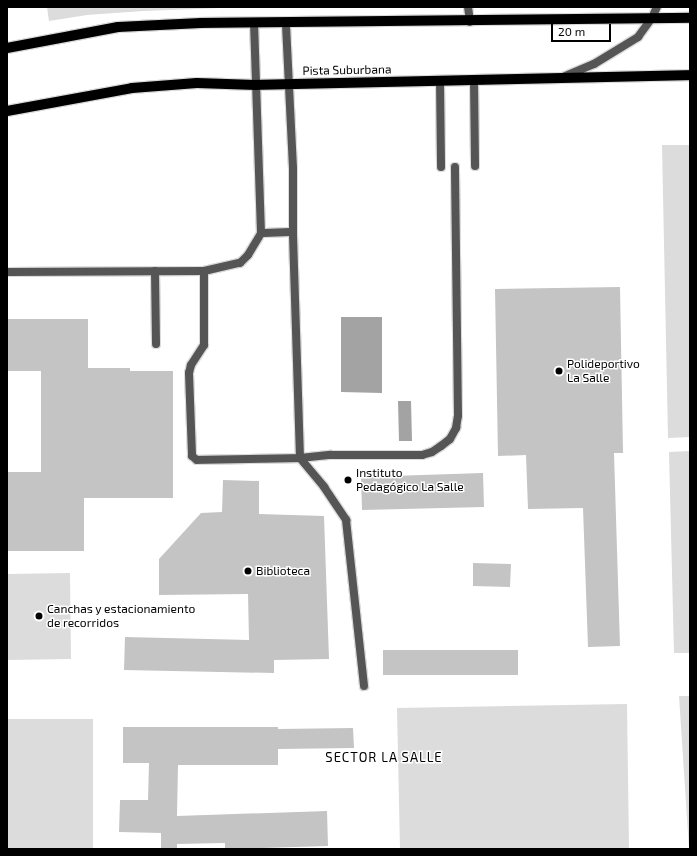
<!DOCTYPE html>
<html>
<head>
<meta charset="utf-8">
<style>
	body { margin:0 }
	#map { position:relative; width:697px; height:856px; overflow:hidden; background:#fff; font-family:"Exo 2",sans-serif }
	div>[style] { position:absolute }
	.green>* { inset:0; background:#dcdcdc }
	.water>* { inset:0; background:#a3a3a3 }
	.building>* { inset:0; background:#c4c4c4 }
	.roads { filter:drop-shadow(1px 0 #dbdbdb) drop-shadow(-1px 0 #dbdbdb) drop-shadow(0 1px #dbdbdb) drop-shadow(0 -1px #dbdbdb) }
	.service>* { height:8px; margin:-4px; padding:0 4px; transform-origin:4px; border-radius:4px; background:#555 }
	.primary>* { height:10px; margin:-5px; padding:0 5px; transform-origin:5px; border-radius:5px; background:#000 }
	.dots>* { width:11px; height:11px; translate:-50% -50%; box-sizing:border-box; border:2px solid #fff; border-radius:50% }
	span { translate:-50% -50%; white-space:nowrap; text-align:center; line-height:1.15; -webkit-text-stroke:3px #fff; paint-order:stroke }
	.street-label { font-size:12px; color:#000 }
	.poi-label { font-size:12px; color:#000 }
	.left { translate:0 -50%; text-align:left }
	.neighbourhood-label { font-size:13px; color:#000; letter-spacing:1px }
	.frame { position:absolute; inset:0; border:8px solid #000; pointer-events:none }
	.scale { position:absolute; left:551px; top:24px; width:60px; height:18px; box-sizing:border-box; border:2px solid #000; border-top:0; padding-left:5px; font-size:12px; line-height:14px; white-space:nowrap; color:#000; -webkit-text-stroke:3px #fff; paint-order:stroke }
</style>
</head>
<body>
<div id="map">
	<div class="green">
		<i style="clip-path:polygon(47px 7px,246px 7px,143px 11px,87px 15px,49px 21px)"></i>
		<i style="clip-path:polygon(662px 145px,690px 145px,690px 437px,668px 438px)"></i>
		<i style="clip-path:polygon(690px 451px,690px 653px,674px 653px,669px 452px)"></i>
		<i style="clip-path:polygon(70px 573px,71px 659px,7px 660px,7px 574px)"></i>
		<i style="clip-path:polygon(679px 696px,690px 696px,690px 849px,689px 849px)"></i>
		<i style="clip-path:polygon(627px 704px,629px 849px,400px 849px,397px 708px)"></i>
		<i style="clip-path:polygon(7px 719px,93px 719px,93px 849px,7px 849px)"></i>
	</div>
	<div class="water">
		<i style="clip-path:polygon(341px 317px,382px 317px,382px 393px,341px 392px)"></i>
		<i style="clip-path:polygon(398px 401px,411px 401px,412px 441px,399px 441px)"></i>
	</div>
	<div class="building">
		<i style="clip-path:polygon(620px 287px,623px 453px,614px 453px,620px 646px,588px 647px,583px 508px,528px 509px,526px 455px,498px 456px,495px 289px)"></i>
		<i style="clip-path:polygon(7px 319px,88px 319px,88px 368px,130px 368px,130px 371px,173px 371px,173px 498px,84px 498px,84px 551px,7px 551px,7px 472px,41px 472px,41px 371px,7px 371px)"></i>
		<i style="clip-path:polygon(483px 473px,484px 507px,362px 510px,361px 477px)"></i>
		<i style="clip-path:polygon(223px 480px,259px 481px,259px 514px,324px 516px,329px 659px,274px 660px,274px 673px,124px 670px,125px 637px,249px 640px,248px 594px,159px 595px,159px 559px,201px 513px,222px 512px)"></i>
		<i style="clip-path:polygon(473px 563px,511px 564px,510px 587px,473px 586px)"></i>
		<i style="clip-path:polygon(383px 650px,518px 650px,518px 675px,383px 675px)"></i>
		<i style="clip-path:polygon(123px 727px,278px 727px,278px 729px,353px 728px,354px 748px,278px 749px,278px 765px,178px 765px,177px 816px,327px 811px,328px 846px,225px 849px,225px 843px,177px 844px,177px 849px,161px 849px,161px 833px,119px 832px,120px 800px,148px 800px,149px 763px,123px 763px)"></i>
	</div>
	<div class="roads">
		<div class="service">
			<i style="left:468px;top:7px;width:15px;rotate:82deg"></i>
			<i style="left:563px;top:77px;width:34px;rotate:-23deg"></i>
			<i style="left:594px;top:64px;width:52px;rotate:-31.5deg"></i>
			<i style="left:638px;top:37px;width:24px;rotate:-54deg"></i>
			<i style="left:652px;top:18px;width:12px;rotate:-66deg"></i>
			<i style="left:474px;top:80px;width:86px;rotate:89.3deg"></i>
			<i style="left:440px;top:81px;width:86px;rotate:89.3deg"></i>
			<i style="left:261px;top:233px;width:32px;rotate:-2deg"></i>
			<i style="left:155px;top:271px;width:73px;rotate:89.2deg"></i>
			<i style="left:204px;top:271px;width:74px;rotate:90deg"></i>
			<i style="left:204px;top:345px;width:24px;rotate:123deg"></i>
			<i style="left:191px;top:365px;width:8px;rotate:104deg"></i>
			<i style="left:189px;top:373px;width:83px;rotate:87.9deg"></i>
			<i style="left:192px;top:456px;width:6px;rotate:39deg"></i>
			<i style="left:197px;top:460px;width:103px;rotate:-1.1deg"></i>
			<i style="left:300px;top:458px;width:226px;rotate:-91.8deg"></i>
			<i style="left:293px;top:232px;width:64px;rotate:-90deg"></i>
			<i style="left:293px;top:168px;width:145px;rotate:-92.8deg"></i>
			<i style="left:7px;top:272px;width:197px;rotate:-0.3deg"></i>
			<i style="left:204px;top:271px;width:37px;rotate:-13deg"></i>
			<i style="left:240px;top:263px;width:11px;rotate:-45deg"></i>
			<i style="left:248px;top:255px;width:26px;rotate:-59deg"></i>
			<i style="left:261px;top:233px;width:210px;rotate:-91.9deg"></i>
			<i style="left:300px;top:458px;width:31px;rotate:-6deg"></i>
			<i style="left:331px;top:455px;width:91px"></i>
			<i style="left:422px;top:455px;width:10px;rotate:-17deg"></i>
			<i style="left:432px;top:452px;width:11px;rotate:-34deg"></i>
			<i style="left:441px;top:446px;width:11px;rotate:-38deg"></i>
			<i style="left:450px;top:439px;width:13px;rotate:-61deg"></i>
			<i style="left:456px;top:428px;width:12px;rotate:-81deg"></i>
			<i style="left:458px;top:416px;width:249px;rotate:-90.7deg"></i>
			<i style="left:300px;top:458px;width:38px;rotate:50deg"></i>
			<i style="left:324px;top:487px;width:40px;rotate:56deg"></i>
			<i style="left:346px;top:520px;width:167px;rotate:83.8deg"></i>
		</div>
		<div class="primary">
			<i style="left:7px;top:48px;width:113px;rotate:-10.7deg"></i>
			<i style="left:118px;top:27px;width:83px;rotate:-2.8deg"></i>
			<i style="left:201px;top:23px;width:489px;rotate:-0.6deg"></i>
			<i style="left:7px;top:111px;width:127px;rotate:-10.4deg"></i>
			<i style="left:132px;top:88px;width:65px;rotate:-4.4deg"></i>
			<i style="left:197px;top:83px;width:59px;rotate:1.9deg"></i>
			<i style="left:256px;top:85px;width:434px;rotate:-1.3deg"></i>
		</div>
	</div>
	<div class="dots">
		<i style="left:559px;top:371px;background:#000"></i>
		<i style="left:348px;top:480px;background:#000"></i>
		<i style="left:248px;top:571px;background:#000"></i>
		<i style="left:39px;top:616px;background:#000"></i>
	</div>
	<div class="street-label">
		<span style="left:347px;top:70px;rotate:-1deg">Pista Suburbana</span>
	</div>
	<div class="poi-label">
		<span class="left" style="left:567px;top:371px">Polideportivo<br>La Salle</span>
		<span class="left" style="left:356px;top:480px">Instituto<br>Pedagógico La Salle</span>
		<span class="left" style="left:256px;top:571px">Biblioteca</span>
		<span class="left" style="left:47px;top:616px">Canchas y estacionamiento<br>de recorridos</span>
	</div>
	<div class="neighbourhood-label">
		<span style="left:384px;top:757px">SECTOR LA SALLE</span>
	</div>
	<div class="frame"></div>
	<div class="scale">20 m</div>
</div>
</body>
</html>
